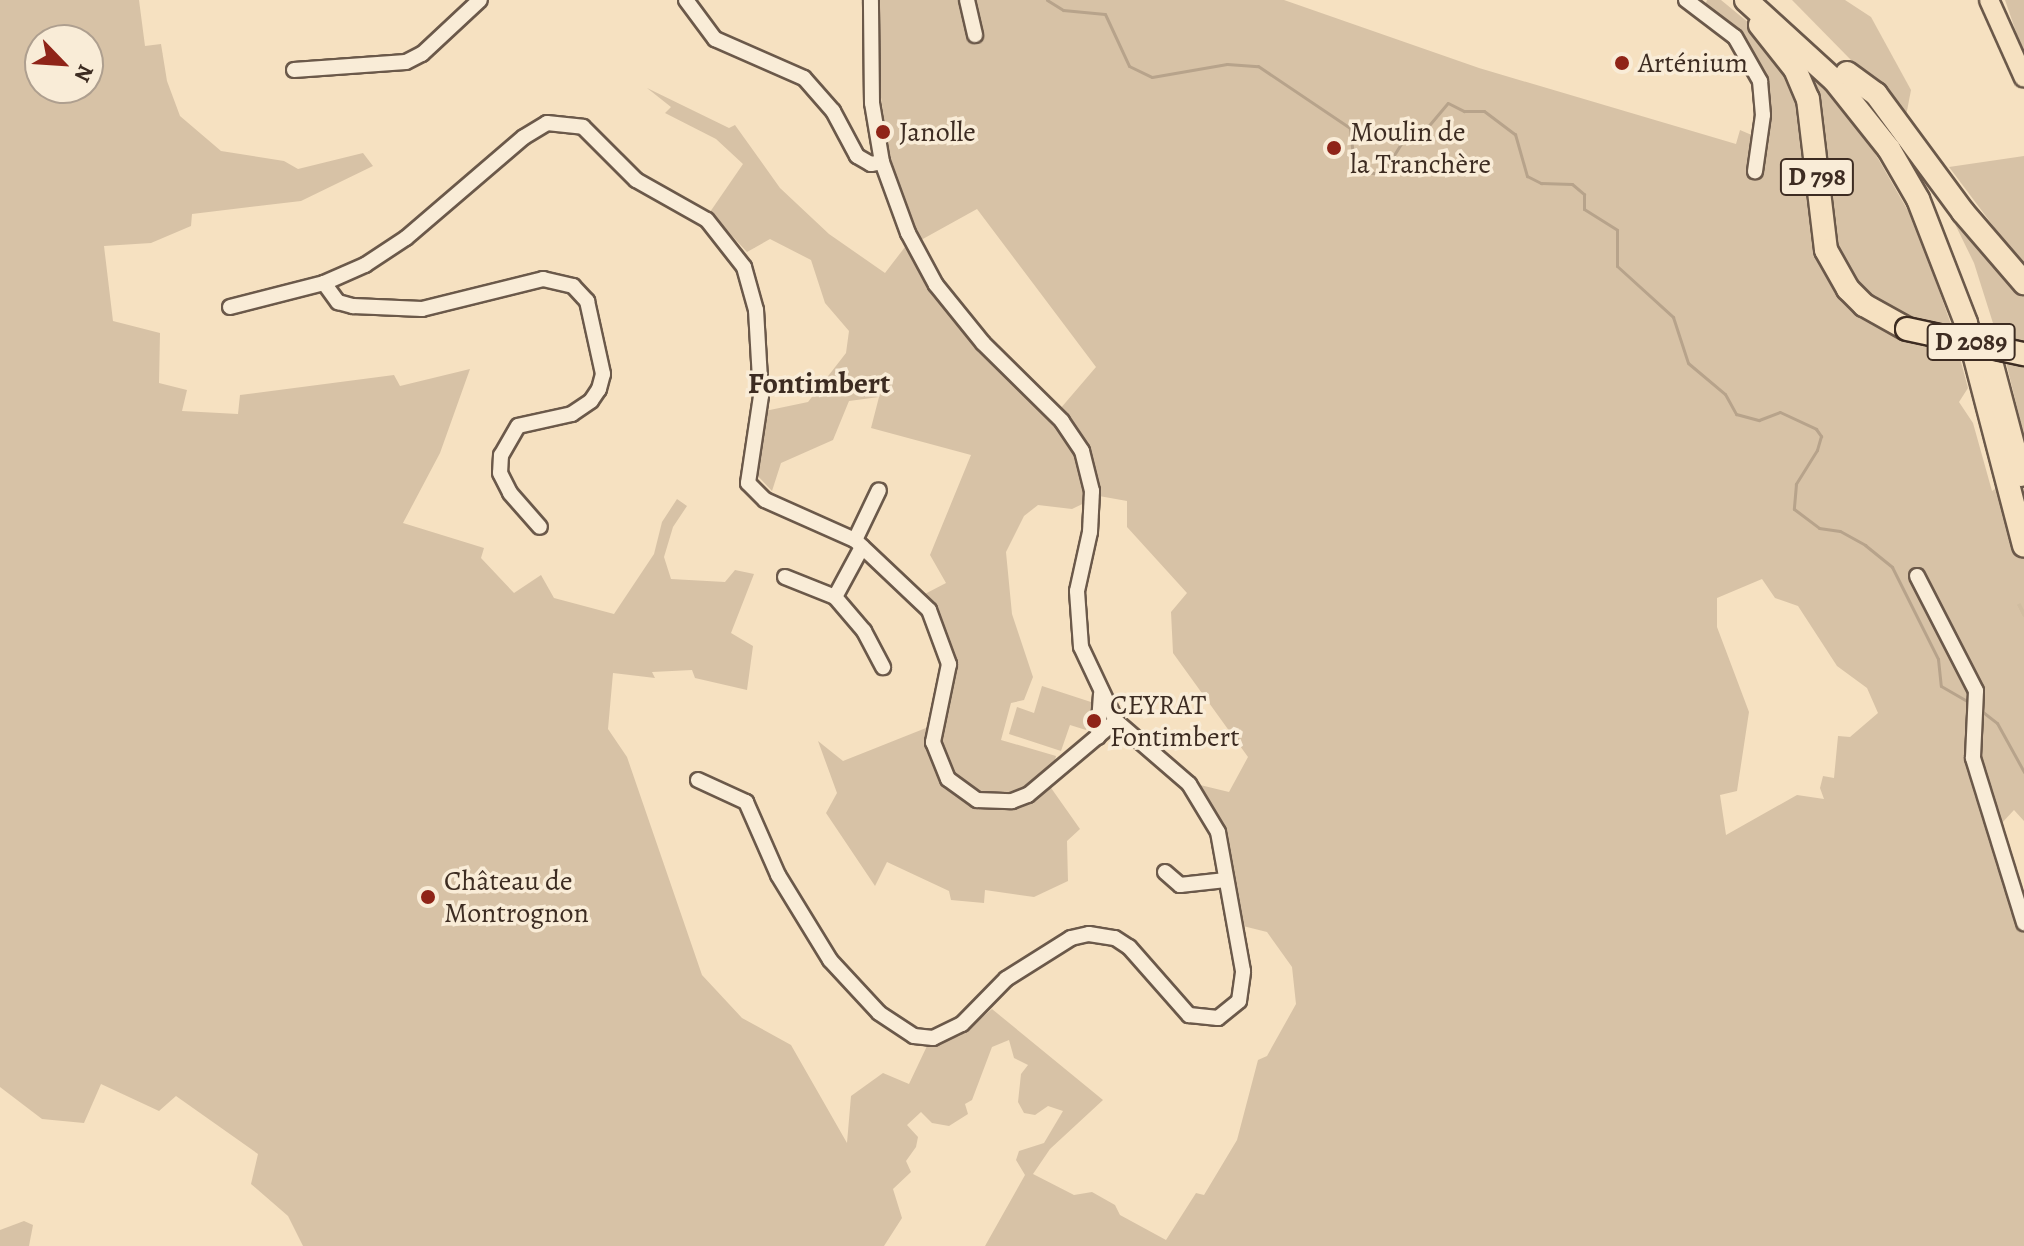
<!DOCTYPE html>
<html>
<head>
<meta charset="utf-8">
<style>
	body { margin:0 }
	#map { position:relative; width:2024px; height:1246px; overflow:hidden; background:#f6e1c1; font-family:Alegreya,serif }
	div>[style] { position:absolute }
	.green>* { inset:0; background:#d7c2a6 }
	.stream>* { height:3px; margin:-1.5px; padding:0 1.5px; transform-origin:1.5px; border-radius:1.5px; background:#b7a38b }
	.minor-tunnel>* { height:14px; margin-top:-7px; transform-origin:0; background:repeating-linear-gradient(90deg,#d1bda1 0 14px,transparent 0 21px) }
	.roads { filter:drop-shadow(2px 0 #6b594a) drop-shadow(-2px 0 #6b594a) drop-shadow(0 2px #6b594a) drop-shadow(0 -2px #6b594a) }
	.minor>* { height:14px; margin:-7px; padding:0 7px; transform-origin:7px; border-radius:7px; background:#f9ecd7 }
	.major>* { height:18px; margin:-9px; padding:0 9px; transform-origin:9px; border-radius:9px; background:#f6e1c1 }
	.highway>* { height:22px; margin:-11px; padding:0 11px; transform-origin:11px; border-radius:11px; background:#f6e1c1 }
	.bridges { filter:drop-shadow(2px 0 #3d2c22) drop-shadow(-2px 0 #3d2c22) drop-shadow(0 2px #3d2c22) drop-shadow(0 -2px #3d2c22) }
	.highway-bridge>* { height:22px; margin:-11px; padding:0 11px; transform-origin:11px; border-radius:11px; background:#f6e1c1 }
	.dots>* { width:22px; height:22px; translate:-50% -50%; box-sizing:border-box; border:4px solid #f9ecd7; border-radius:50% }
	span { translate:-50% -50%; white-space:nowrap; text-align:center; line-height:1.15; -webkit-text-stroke:7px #f9ecd7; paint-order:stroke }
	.shield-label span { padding:2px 6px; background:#f9ecd7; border:2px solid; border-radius:6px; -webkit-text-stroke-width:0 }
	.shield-label { font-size:26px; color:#3d2c22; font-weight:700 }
	.poi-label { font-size:28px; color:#3d2c22 }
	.left { translate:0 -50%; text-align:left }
	.neighbourhood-label { font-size:30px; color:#3d2c22; font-weight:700 }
	.north { position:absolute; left:24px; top:24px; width:80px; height:80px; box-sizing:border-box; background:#f9ecd7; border:2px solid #ae9f8f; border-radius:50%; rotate:115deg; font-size:22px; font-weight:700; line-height:32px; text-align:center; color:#3d2c22 }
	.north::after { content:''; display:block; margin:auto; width:28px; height:36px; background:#8f2418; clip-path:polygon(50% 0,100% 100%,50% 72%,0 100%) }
</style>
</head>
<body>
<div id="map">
	<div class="green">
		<i style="clip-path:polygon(evenodd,0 0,139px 0,145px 46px,161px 44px,167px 81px,180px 116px,221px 151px,284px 161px,298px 169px,363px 153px,373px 166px,301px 201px,192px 214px,191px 226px,151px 243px,104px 246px,113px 321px,160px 333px,159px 383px,187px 390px,182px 411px,238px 414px,240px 395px,394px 375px,400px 386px,470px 369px,440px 453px,403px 523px,484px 548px,481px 558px,514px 593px,541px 575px,554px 598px,614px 614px,654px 554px,662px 522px,677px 499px,687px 506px,673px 527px,664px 557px,671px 579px,725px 582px,735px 570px,754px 574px,731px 633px,753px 646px,747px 690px,695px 678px,692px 670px,652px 672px,655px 678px,613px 673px,608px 729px,627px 757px,702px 975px,742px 1018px,791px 1045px,847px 1143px,851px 1096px,883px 1073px,909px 1084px,927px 1046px,960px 1036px,992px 1009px,1103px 1100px,1050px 1149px,1033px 1174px,1074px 1195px,1092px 1192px,1115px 1205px,1120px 1215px,1166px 1240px,1196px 1193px,1204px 1195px,1237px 1140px,1258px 1060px,1267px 1056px,1296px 1004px,1292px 967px,1267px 932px,1243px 926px,1223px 830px,1196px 784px,1229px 792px,1248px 757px,1173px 653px,1171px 612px,1187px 593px,1127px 527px,1127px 501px,1099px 496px,1072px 509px,1038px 505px,1024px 516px,1006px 552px,1012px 614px,1033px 677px,1024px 700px,1011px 703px,1001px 740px,1056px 756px,1049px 785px,1080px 829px,1067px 841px,1068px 881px,1034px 897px,985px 890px,984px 903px,951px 900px,949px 891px,887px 862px,875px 886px,826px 813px,837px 793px,818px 741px,843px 761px,931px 726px,949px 648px,921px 596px,946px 583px,930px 555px,971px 455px,871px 428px,879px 397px,849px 401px,833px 440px,781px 463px,772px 491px,754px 472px,765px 411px,808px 402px,846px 353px,849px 331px,825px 303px,811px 260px,770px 239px,747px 252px,710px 212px,743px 164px,716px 139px,665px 113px,671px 107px,647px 88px,729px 128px,735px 125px,780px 188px,829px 234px,885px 273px,905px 247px,916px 266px,1060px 409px,1096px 367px,977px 209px,921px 240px,891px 169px,879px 83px,879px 0,1284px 0,1479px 68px,1736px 144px,1740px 130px,1754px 136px,1762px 73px,1746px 42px,1704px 8px,1707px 0,1721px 0,1766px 37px,1791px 76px,1807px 145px,1807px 181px,1819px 247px,1836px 283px,1957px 347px,1968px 388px,1959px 402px,1973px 423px,1992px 491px,2024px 471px,2024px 821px,2014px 810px,2000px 825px,2024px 901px,2024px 1246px,985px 1246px,1025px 1175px,1016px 1160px,1019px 1151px,1044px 1143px,1063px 1111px,1048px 1106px,1035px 1115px,1024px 1113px,1018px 1102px,1021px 1074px,1028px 1065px,1014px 1058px,1009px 1040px,992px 1047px,972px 1100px,965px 1104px,968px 1114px,949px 1126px,932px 1123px,921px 1112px,907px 1125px,918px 1137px,916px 1147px,906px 1161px,911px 1172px,893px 1189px,902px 1218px,884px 1246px,303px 1246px,288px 1216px,251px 1184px,258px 1154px,176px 1096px,159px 1111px,101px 1084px,84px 1123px,42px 1119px,0 1087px,0 0,40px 40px,88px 40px,88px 88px,40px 88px,40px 40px,0 0,1762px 579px,1775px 598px,1798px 606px,1837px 666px,1867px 688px,1878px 713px,1850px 737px,1838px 736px,1834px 778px,1823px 776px,1820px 788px,1824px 799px,1797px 795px,1726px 835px,1720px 795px,1737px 791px,1749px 712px,1717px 627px,1717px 598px,1762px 579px)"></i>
		<i style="clip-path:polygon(1792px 0,1845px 0,1871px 17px,1911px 90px,1906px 116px)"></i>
		<i style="clip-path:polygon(2005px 0,2024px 0,2024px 55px)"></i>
		<i style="clip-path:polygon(1800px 60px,1872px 148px,1915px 223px,1953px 330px,1912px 322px,1862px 292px,1830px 237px)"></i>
		<i style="clip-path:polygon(2024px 156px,2024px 267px,1949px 167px)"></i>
		<i style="clip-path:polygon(1958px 216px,2001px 276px,2024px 295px,2024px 345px,1998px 339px,1974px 263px,1953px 220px)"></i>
		<i style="clip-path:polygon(2005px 358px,2024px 362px,2024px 436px)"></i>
		<i style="clip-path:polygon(1042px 686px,1094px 703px,1086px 730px,1070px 725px,1061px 751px,1009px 734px,1017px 707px,1034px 713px)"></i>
		<i style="clip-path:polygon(24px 1221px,33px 1225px,29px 1246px,0 1246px,0 1230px)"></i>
	</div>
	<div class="stream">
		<i style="left:1047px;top:0;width:19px;rotate:32deg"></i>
		<i style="left:1063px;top:10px;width:42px;rotate:5.4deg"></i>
		<i style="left:1105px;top:14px;width:57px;rotate:65.2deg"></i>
		<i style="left:1129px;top:66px;width:25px;rotate:26deg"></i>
		<i style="left:1152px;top:77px;width:76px;rotate:-9.8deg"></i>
		<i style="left:1227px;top:64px;width:31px;rotate:4deg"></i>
		<i style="left:1258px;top:66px;width:111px;rotate:34deg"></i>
		<i style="left:1350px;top:128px;width:30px;rotate:84deg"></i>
		<i style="left:1353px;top:158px;width:19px;rotate:47deg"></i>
		<i style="left:1366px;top:172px;width:16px;rotate:7deg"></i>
		<i style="left:1382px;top:174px;width:41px;rotate:-57.8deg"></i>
		<i style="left:1404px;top:139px;width:23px;rotate:-23deg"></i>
		<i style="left:1425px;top:130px;width:35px;rotate:-50deg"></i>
		<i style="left:1448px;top:103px;width:18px;rotate:27deg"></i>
		<i style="left:1464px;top:111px;width:20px"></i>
		<i style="left:1484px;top:111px;width:39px;rotate:37deg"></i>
		<i style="left:1515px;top:134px;width:44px;rotate:74.1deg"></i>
		<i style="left:1527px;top:176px;width:16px;rotate:27deg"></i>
		<i style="left:1541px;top:183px;width:31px;rotate:2deg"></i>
		<i style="left:1572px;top:184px;width:16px;rotate:40deg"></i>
		<i style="left:1584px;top:194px;width:15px;rotate:90deg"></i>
		<i style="left:1584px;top:209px;width:39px;rotate:32deg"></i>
		<i style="left:1617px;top:230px;width:36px;rotate:90deg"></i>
		<i style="left:1617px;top:266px;width:76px;rotate:42.3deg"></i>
		<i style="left:1673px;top:317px;width:48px;rotate:71.9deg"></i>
		<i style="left:1688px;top:363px;width:48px;rotate:40deg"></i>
		<i style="left:1725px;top:394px;width:23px;rotate:61deg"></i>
		<i style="left:1736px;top:414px;width:24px;rotate:15deg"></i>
		<i style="left:1759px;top:420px;width:22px;rotate:-21deg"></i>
		<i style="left:1780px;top:412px;width:40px;rotate:25deg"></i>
		<i style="left:1816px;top:429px;width:9px;rotate:54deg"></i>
		<i style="left:1821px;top:436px;width:15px;rotate:106deg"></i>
		<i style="left:1817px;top:450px;width:40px;rotate:122deg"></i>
		<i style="left:1796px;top:484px;width:25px;rotate:95deg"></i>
		<i style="left:1794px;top:509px;width:31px;rotate:37deg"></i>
		<i style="left:1819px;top:528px;width:21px;rotate:8deg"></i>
		<i style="left:1840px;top:531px;width:29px;rotate:29deg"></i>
		<i style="left:1865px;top:545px;width:35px;rotate:39deg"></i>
		<i style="left:1892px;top:567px;width:103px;rotate:63.4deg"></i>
		<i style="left:1938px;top:659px;width:27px;rotate:84deg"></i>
		<i style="left:1941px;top:686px;width:34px;rotate:30deg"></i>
		<i style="left:1979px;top:709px;width:23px;rotate:38deg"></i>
		<i style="left:1997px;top:723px;width:56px;rotate:61.1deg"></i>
	</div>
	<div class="minor-tunnel">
		<i style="left:2020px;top:611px;width:4px;rotate:-27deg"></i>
	</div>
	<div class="roads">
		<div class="minor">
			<i style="left:686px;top:0;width:49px;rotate:53.4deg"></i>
			<i style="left:715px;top:39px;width:97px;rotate:23.7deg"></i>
			<i style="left:804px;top:78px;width:44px;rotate:48.7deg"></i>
			<i style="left:833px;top:111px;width:51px;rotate:61.9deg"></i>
			<i style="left:857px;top:156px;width:16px;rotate:30deg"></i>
			<i style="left:871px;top:164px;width:11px;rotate:-10deg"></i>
			<i style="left:967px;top:0;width:36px;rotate:77deg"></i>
			<i style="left:1686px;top:0;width:61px;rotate:37.1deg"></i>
			<i style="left:1735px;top:37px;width:51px;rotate:60.4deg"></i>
			<i style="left:1760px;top:81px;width:34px;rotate:85deg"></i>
			<i style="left:1763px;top:115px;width:57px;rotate:98.1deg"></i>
			<i style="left:294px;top:70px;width:112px;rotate:-4.1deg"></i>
			<i style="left:406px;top:62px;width:18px;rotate:-27deg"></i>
			<i style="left:422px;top:54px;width:79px;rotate:-43deg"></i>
			<i style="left:324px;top:283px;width:24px;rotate:54deg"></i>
			<i style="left:338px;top:302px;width:16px;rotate:15deg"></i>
			<i style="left:353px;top:306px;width:69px;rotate:2.5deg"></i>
			<i style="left:422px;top:309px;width:125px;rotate:-13.9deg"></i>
			<i style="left:543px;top:279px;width:31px;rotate:13deg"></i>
			<i style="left:573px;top:286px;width:21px;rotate:47deg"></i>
			<i style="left:587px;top:301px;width:75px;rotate:77.6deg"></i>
			<i style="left:603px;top:374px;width:16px;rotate:105deg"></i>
			<i style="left:599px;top:389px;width:14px;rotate:124deg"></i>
			<i style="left:591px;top:401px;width:23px;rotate:146deg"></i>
			<i style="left:572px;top:414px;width:55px;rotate:167.5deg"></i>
			<i style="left:518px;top:426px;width:34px;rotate:120deg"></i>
			<i style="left:501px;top:455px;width:18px;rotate:93deg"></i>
			<i style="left:500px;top:473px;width:22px;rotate:63deg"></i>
			<i style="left:510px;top:493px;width:45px;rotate:48.6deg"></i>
			<i style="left:230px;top:307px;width:97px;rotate:-14.3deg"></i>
			<i style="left:324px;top:283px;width:45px;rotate:-23.7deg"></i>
			<i style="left:365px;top:265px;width:49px;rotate:-33.4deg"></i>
			<i style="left:406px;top:238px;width:155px;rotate:-40.6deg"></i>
			<i style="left:524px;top:137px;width:27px;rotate:-31deg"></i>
			<i style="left:547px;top:123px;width:36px;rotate:6deg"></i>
			<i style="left:583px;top:127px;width:75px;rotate:45deg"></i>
			<i style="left:636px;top:180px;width:81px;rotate:29.4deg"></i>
			<i style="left:707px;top:220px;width:60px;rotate:51.8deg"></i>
			<i style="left:744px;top:267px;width:45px;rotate:74.4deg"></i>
			<i style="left:756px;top:310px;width:86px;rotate:86.7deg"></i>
			<i style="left:761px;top:396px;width:88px;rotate:98.5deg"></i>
			<i style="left:748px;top:483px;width:24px;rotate:45deg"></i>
			<i style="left:765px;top:500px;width:98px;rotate:24deg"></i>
			<i style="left:855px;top:540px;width:102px;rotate:43.4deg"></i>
			<i style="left:929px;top:610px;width:58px;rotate:69.7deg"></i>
			<i style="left:949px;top:664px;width:80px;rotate:101.6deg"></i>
			<i style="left:933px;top:742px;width:40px;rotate:68deg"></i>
			<i style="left:948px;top:779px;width:36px;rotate:36deg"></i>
			<i style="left:977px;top:800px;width:35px;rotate:2deg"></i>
			<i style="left:1012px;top:801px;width:17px;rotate:-21deg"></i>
			<i style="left:1028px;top:795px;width:115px;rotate:-40.1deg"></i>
			<i style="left:855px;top:540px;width:55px;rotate:-64.4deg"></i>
			<i style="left:1917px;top:576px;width:129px;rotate:62.8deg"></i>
			<i style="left:1976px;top:691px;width:67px;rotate:92.6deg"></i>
			<i style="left:1973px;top:758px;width:173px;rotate:72.8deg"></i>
			<i style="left:785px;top:577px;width:54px;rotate:21.8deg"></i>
			<i style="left:835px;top:597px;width:57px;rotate:-61.6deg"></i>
			<i style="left:835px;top:597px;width:45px;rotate:49.5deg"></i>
			<i style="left:864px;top:631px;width:41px;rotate:62.2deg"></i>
			<i style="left:1098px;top:737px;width:43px;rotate:-86deg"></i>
			<i style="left:698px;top:780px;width:53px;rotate:24.6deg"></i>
			<i style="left:746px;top:802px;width:80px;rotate:66.3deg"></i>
			<i style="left:778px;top:875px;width:100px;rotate:58.5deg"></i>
			<i style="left:830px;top:960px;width:72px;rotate:47.2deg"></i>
			<i style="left:879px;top:1013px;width:42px;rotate:33.3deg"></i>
			<i style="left:914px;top:1036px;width:19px;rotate:6deg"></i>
			<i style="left:933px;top:1038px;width:32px;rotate:-26deg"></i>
			<i style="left:962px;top:1024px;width:63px;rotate:-45.6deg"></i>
			<i style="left:1006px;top:979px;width:77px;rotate:-32.2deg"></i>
			<i style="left:1071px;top:938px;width:18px;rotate:-13deg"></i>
			<i style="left:1089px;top:934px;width:26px;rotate:9deg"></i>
			<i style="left:1115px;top:938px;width:17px;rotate:33deg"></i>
			<i style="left:1129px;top:947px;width:91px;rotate:48.6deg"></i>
			<i style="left:1189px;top:1015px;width:29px;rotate:6deg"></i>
			<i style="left:1218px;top:1018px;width:27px;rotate:-39deg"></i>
			<i style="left:1239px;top:1001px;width:30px;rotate:-82deg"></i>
			<i style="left:1243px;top:971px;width:141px;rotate:-100.2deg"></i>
			<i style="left:1218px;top:832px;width:56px;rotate:-121.1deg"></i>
			<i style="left:1189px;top:784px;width:96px;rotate:-139.2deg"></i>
			<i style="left:1116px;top:721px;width:82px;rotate:-115.3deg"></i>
			<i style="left:1081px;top:647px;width:56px;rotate:-94.1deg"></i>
			<i style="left:1077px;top:591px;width:60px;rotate:-77.6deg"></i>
			<i style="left:1090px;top:532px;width:41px;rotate:-87.2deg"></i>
			<i style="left:1092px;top:491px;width:41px;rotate:-104deg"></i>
			<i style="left:1082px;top:451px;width:36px;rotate:-124deg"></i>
			<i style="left:1062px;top:421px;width:111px;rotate:-135.4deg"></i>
			<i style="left:983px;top:343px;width:75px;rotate:-129deg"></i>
			<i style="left:936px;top:285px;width:59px;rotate:-118.3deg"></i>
			<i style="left:908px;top:233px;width:76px;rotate:-110.1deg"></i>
			<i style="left:882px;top:162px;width:60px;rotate:-99.6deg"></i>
			<i style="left:872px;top:103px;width:103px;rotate:-90.6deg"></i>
			<i style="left:1165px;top:872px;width:20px;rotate:41deg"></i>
			<i style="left:1180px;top:885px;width:46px;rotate:-6.2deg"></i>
		</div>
		<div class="major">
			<i style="left:1989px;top:0;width:85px;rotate:65.8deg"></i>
		</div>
		<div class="highway">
			<i style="left:1746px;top:0;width:119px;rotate:42.3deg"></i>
			<i style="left:1834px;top:80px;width:88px;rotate:51.4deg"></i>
			<i style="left:1889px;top:149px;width:58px;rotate:59.9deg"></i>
			<i style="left:1918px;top:199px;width:133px;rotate:68.8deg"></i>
			<i style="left:1966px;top:323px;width:230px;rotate:75.4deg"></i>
			<i style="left:1760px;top:25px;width:56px;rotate:51.5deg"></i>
			<i style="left:1795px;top:69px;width:33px;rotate:67deg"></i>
			<i style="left:1808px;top:99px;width:152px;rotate:83.2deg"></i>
			<i style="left:1826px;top:250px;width:45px;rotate:60.6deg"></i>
			<i style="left:1848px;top:289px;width:23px;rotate:45deg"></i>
			<i style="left:1864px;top:305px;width:49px;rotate:29.2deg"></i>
			<i style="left:1847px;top:73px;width:36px;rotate:36deg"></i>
			<i style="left:1876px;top:94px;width:147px;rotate:53.6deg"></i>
			<i style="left:1963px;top:212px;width:94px;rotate:49.3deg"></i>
			<i style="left:1989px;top:354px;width:125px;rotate:75.2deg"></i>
		</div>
	</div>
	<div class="bridges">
		<div class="highway-bridge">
			<i style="left:1907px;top:329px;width:120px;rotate:12.1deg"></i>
		</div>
	</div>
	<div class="dots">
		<i style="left:1622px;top:63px;background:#8f2418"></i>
		<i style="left:883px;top:132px;background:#8f2418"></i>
		<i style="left:1334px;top:148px;background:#8f2418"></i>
		<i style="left:1094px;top:721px;background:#8f2418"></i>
		<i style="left:428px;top:897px;background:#8f2418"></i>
	</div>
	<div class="shield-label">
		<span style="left:1817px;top:177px">D 798</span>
		<span style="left:1971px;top:342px">D 2089</span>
	</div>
	<div class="poi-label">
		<span class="left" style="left:1638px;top:63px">Arténium</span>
		<span class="left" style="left:899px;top:132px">Janolle</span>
		<span class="left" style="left:1350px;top:148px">Moulin de<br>la Tranchère</span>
		<span class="left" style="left:1110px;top:721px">CEYRAT<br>Fontimbert</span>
		<span class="left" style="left:444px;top:897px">Château de<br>Montrognon</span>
	</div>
	<div class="neighbourhood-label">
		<span style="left:819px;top:383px">Fontimbert</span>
	</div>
	<div class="north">N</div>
</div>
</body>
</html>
